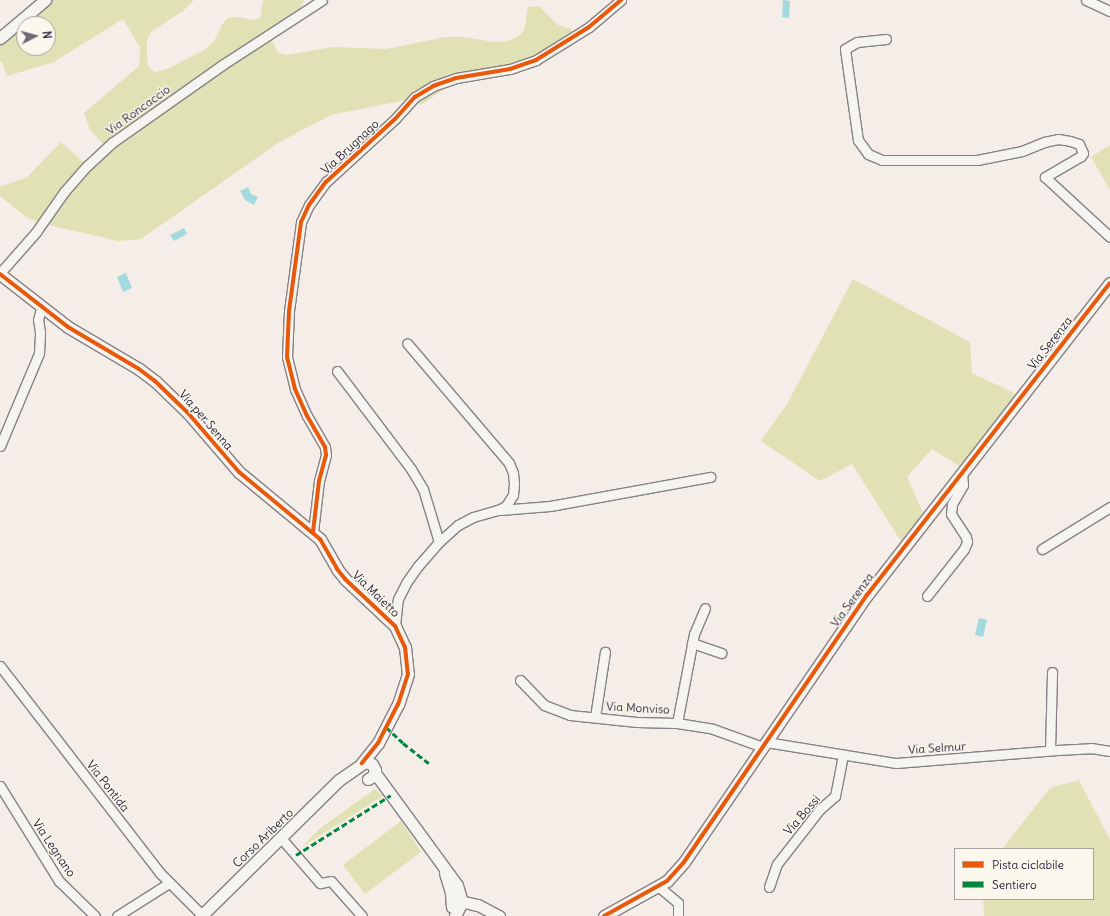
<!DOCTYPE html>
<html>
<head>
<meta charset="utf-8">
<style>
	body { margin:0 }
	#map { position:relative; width:1110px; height:916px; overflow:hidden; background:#f5ede7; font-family:Delius,sans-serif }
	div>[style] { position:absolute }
	.green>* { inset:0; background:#e0e2b5 }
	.water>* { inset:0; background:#a4d9df }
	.roads { filter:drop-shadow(1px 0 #858284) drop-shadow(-1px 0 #858284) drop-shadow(0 1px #858284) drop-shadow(0 -1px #858284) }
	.minor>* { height:9px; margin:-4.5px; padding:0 4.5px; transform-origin:4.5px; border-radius:4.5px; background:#f6f4f0 }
	.tertiary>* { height:11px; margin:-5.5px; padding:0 5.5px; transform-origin:5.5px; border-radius:5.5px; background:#f6f4f0 }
	.quiet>* { height:3px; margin-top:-1.5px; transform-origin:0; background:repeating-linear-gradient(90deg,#00873e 0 6px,transparent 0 9px) }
	.cycleway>* { height:4px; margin:-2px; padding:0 2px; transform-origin:2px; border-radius:2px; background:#e8590c }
	span { translate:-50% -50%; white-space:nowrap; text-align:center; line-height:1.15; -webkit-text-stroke:3px #fbf7ec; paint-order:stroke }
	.street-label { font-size:12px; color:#22223b }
	.legend { position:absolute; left:954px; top:848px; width:140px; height:52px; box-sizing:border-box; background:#fbf7ec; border:1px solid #a4a2a5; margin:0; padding:5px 7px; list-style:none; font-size:12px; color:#22223b }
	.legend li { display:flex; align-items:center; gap:8px; height:20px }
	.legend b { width:20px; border:1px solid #a4a2a5 }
	.north { position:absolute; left:16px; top:16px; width:40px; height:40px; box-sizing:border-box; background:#fbf7ec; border:1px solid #a4a2a5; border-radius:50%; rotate:84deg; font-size:11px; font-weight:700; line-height:16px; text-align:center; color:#22223b }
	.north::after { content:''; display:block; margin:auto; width:14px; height:18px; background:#6c6977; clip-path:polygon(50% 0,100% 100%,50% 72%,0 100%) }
</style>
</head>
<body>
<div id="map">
	<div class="green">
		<i style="clip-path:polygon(evenodd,37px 0,194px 0,183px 11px,151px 32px,147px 40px,147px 58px,148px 66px,155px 72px,167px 69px,204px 50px,214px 41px,223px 23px,228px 18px,239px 17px,253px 20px,261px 17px,262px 4px,264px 0,304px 0,299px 12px,286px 29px,269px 37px,279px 53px,286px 55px,332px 47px,386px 49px,445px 37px,464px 37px,494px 42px,507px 41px,516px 38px,524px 31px,528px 7px,539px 6px,558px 25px,571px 29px,573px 37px,563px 48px,455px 82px,421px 105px,406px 100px,331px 115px,278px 143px,141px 239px,118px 241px,44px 224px,26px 217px,0 196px,0 187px,27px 177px,61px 142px,83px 162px,105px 146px,90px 130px,84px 113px,139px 66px,140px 48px,123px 19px,54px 62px,7px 76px,2px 62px,0 62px,0 31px,37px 0,24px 24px,48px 24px,48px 48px,24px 48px,24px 24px)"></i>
		<i style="clip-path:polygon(1110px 145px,1110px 190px,1091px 157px)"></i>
		<i style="clip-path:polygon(853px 279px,970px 342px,972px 373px,1020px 396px,962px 468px,932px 449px,907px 477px,924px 515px,902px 543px,852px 464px,820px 481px,761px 441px,787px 404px)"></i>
		<i style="clip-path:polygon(1079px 780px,1110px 840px,1110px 916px,984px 916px,983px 899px,1093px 899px,1093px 849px,1002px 849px,1050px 788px)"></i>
		<i style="clip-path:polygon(375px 789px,383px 796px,302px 847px,319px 829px)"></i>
		<i style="clip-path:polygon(401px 821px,421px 852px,365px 894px,343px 865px)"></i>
	</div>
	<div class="water">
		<i style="clip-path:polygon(783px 0,790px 1px,789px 18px,782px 17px)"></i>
		<i style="clip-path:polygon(248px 187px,251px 194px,258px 197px,254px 205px,245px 200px,240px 191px)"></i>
		<i style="clip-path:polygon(184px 228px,187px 234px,174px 241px,170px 235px)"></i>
		<i style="clip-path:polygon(126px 273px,132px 288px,123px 292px,117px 277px)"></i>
		<i style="clip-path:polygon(979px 618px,987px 620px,983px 637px,975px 635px)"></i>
	</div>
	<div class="roads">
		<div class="minor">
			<i style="left:1086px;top:0;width:26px;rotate:25deg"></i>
			<i style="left:886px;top:39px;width:29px;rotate:174deg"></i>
			<i style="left:857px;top:42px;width:14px;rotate:150deg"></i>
			<i style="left:845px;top:49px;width:92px;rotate:81.9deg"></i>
			<i style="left:858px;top:140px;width:17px;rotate:54deg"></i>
			<i style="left:868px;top:154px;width:15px;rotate:23deg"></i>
			<i style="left:882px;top:160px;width:95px"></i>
			<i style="left:977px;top:160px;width:46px;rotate:-11.3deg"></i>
			<i style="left:1022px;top:151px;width:24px;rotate:-22deg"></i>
			<i style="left:1044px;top:142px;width:14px;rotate:-12deg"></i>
			<i style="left:1058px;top:139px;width:12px;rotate:9deg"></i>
			<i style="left:1070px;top:141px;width:9px;rotate:18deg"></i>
			<i style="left:1079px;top:144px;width:10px;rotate:66deg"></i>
			<i style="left:1083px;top:153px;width:4px;rotate:124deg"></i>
			<i style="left:1081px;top:156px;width:42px;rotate:149.7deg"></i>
			<i style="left:1045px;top:177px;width:88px;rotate:42.7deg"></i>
			<i style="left:0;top:273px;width:55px;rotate:-48.7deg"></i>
			<i style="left:36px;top:232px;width:49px;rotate:-55deg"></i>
			<i style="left:64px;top:192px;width:35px;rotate:-49deg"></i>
			<i style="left:87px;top:166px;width:35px;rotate:-43deg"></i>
			<i style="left:113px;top:142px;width:133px;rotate:-35.2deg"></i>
			<i style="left:222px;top:65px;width:119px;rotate:-33deg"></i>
			<i style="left:337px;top:371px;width:123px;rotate:52.9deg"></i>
			<i style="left:411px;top:469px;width:23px;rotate:59deg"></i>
			<i style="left:423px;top:489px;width:55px;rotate:73.2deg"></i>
			<i style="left:0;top:446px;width:101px;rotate:-67.2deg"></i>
			<i style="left:39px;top:353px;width:21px;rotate:-87deg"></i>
			<i style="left:40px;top:332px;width:12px;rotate:-99deg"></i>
			<i style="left:38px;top:320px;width:12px;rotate:-76deg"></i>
			<i style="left:500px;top:510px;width:50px;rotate:-4.6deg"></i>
			<i style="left:550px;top:506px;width:163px;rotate:-10.3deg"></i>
			<i style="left:313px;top:532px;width:51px;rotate:-83.3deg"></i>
			<i style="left:319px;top:481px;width:27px;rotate:-75deg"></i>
			<i style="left:326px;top:455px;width:8px;rotate:-97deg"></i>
			<i style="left:325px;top:447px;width:36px;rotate:-120deg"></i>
			<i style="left:307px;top:416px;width:30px;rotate:-114deg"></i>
			<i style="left:295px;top:389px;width:33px;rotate:-104deg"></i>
			<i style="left:287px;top:357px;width:46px;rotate:-87.5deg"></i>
			<i style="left:289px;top:311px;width:90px;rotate:-82.3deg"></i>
			<i style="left:301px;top:222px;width:19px;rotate:-65deg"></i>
			<i style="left:309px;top:205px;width:29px;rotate:-54deg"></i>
			<i style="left:326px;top:182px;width:93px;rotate:-42.4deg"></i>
			<i style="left:395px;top:119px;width:30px;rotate:-48deg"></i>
			<i style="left:415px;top:97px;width:21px;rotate:-31deg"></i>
			<i style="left:433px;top:86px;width:24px;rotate:-19deg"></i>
			<i style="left:456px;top:78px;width:55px;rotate:-9.5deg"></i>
			<i style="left:510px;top:69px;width:28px;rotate:-19deg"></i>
			<i style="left:536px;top:60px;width:62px;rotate:-31.9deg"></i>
			<i style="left:589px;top:27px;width:42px;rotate:-40.2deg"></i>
			<i style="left:1042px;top:549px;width:80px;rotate:-31.7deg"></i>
			<i style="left:927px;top:596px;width:60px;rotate:-51.8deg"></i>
			<i style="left:964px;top:549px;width:8px;rotate:-67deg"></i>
			<i style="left:967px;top:542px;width:5px;rotate:-101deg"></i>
			<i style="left:966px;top:537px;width:27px;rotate:-123deg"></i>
			<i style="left:951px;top:514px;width:10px;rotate:-84deg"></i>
			<i style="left:952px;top:504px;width:22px;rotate:-60deg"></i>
			<i style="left:963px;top:485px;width:11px;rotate:-95deg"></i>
			<i style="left:395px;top:626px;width:27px;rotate:-84deg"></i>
			<i style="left:398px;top:599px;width:18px;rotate:-63deg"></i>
			<i style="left:406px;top:583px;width:21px;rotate:-55deg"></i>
			<i style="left:418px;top:566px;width:32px;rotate:-49deg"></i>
			<i style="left:439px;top:542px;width:25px;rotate:-42deg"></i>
			<i style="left:458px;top:525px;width:17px;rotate:-28deg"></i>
			<i style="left:473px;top:517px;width:26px;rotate:-16deg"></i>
			<i style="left:498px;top:510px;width:9px;rotate:-27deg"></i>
			<i style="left:506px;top:506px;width:13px;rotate:-58deg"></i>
			<i style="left:513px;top:495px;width:11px;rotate:-85deg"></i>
			<i style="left:514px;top:484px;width:11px;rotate:-95deg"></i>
			<i style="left:513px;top:473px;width:11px;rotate:-112deg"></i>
			<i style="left:509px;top:463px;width:157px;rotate:-130.4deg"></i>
			<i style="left:692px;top:643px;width:31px;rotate:19deg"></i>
			<i style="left:0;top:666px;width:262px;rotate:52.3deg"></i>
			<i style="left:160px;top:873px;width:59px;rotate:45deg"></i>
			<i style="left:520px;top:680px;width:35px;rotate:46deg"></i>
			<i style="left:544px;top:705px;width:28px;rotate:21deg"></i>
			<i style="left:570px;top:715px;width:67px;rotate:6deg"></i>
			<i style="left:637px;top:722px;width:40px;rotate:1.4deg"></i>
			<i style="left:677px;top:723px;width:36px;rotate:9deg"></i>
			<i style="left:713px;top:729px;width:53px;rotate:19.8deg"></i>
			<i style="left:595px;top:717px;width:66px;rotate:-81.3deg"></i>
			<i style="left:677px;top:723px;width:91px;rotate:-79.2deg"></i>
			<i style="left:694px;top:634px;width:28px;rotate:-67deg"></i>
			<i style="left:766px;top:742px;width:132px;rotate:9.2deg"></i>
			<i style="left:896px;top:763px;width:162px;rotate:-4.6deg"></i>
			<i style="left:1057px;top:750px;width:34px;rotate:-3deg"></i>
			<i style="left:1091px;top:748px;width:19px;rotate:9deg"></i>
			<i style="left:1050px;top:750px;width:78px;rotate:-88.5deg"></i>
			<i style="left:0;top:786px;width:112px;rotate:58.2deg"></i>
			<i style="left:59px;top:881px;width:50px;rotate:44.2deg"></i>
			<i style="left:281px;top:838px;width:60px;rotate:49.1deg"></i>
			<i style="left:320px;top:883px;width:11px;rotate:-10deg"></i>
			<i style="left:331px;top:881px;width:47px;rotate:48.5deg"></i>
			<i style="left:658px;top:886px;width:26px;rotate:40deg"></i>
			<i style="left:678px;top:903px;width:13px;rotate:90deg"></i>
			<i style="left:769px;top:887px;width:24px;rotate:-71deg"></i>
			<i style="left:777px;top:864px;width:70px;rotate:-52deg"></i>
			<i style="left:820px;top:809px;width:20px;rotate:-41deg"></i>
			<i style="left:835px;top:796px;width:42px;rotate:-79deg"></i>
			<i style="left:117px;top:916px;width:62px;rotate:-32.4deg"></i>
		</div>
		<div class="tertiary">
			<i style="left:0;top:38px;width:59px;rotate:-40.2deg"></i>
			<i style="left:0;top:274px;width:86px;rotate:37.9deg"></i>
			<i style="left:68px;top:327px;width:82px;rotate:30.6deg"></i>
			<i style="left:139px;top:369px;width:20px;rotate:37deg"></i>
			<i style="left:155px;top:381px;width:46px;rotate:44.1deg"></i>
			<i style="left:188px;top:413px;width:78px;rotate:49.2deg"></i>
			<i style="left:239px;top:472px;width:105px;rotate:39.6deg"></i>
			<i style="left:320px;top:539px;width:34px;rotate:60deg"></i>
			<i style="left:337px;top:569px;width:13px;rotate:51deg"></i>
			<i style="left:345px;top:579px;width:69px;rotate:43.2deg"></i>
			<i style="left:395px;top:626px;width:23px;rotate:65deg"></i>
			<i style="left:405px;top:647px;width:27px;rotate:84deg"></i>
			<i style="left:408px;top:674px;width:32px;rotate:108deg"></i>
			<i style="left:398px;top:704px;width:44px;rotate:117.1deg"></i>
			<i style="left:378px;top:743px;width:26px;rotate:129deg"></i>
			<i style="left:375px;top:773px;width:139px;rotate:53.8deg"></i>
			<i style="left:457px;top:885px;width:18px;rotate:74deg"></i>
			<i style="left:462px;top:902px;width:16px;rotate:117deg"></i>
			<i style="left:445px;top:873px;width:21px;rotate:73deg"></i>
			<i style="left:451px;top:893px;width:14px;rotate:86deg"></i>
			<i style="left:456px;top:898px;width:5px;rotate:37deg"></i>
			<i style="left:460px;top:901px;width:18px;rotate:13deg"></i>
			<i style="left:478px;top:905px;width:24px;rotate:28deg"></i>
			<i style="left:201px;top:916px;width:194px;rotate:-44.6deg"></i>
			<i style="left:339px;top:780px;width:32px;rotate:-35deg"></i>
			<i style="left:365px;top:762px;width:7px;rotate:16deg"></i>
			<i style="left:372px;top:764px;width:7px;rotate:63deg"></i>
			<i style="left:375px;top:770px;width:6px;rotate:108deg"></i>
			<i style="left:373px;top:776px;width:6px;rotate:149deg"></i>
			<i style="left:604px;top:916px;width:72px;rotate:-29.1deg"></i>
			<i style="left:667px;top:881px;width:25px;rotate:-48deg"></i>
			<i style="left:684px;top:862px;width:324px;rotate:-55.6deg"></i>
			<i style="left:867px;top:595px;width:395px;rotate:-52.1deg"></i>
		</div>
	</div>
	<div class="quiet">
		<i style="left:386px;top:727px;width:23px;rotate:43deg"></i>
		<i style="left:403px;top:743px;width:33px;rotate:38deg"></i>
		<i style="left:296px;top:855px;width:112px;rotate:-32.3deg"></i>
	</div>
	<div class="cycleway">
		<i style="left:0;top:274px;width:86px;rotate:37.9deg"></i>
		<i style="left:68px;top:327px;width:82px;rotate:30.6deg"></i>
		<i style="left:139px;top:369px;width:20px;rotate:37deg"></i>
		<i style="left:155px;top:381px;width:46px;rotate:44.1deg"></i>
		<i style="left:188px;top:413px;width:78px;rotate:49.2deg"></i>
		<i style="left:239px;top:472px;width:105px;rotate:39.6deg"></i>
		<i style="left:320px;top:539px;width:34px;rotate:60deg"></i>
		<i style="left:337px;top:569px;width:13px;rotate:51deg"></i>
		<i style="left:345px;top:579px;width:69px;rotate:43.2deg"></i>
		<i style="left:395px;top:626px;width:23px;rotate:65deg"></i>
		<i style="left:405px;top:647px;width:27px;rotate:84deg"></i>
		<i style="left:408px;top:674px;width:32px;rotate:108deg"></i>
		<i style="left:398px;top:704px;width:44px;rotate:117.1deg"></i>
		<i style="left:378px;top:743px;width:26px;rotate:129deg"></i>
		<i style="left:313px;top:532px;width:51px;rotate:-83.3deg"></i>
		<i style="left:319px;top:481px;width:27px;rotate:-75deg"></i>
		<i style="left:326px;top:455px;width:8px;rotate:-97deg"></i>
		<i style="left:325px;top:447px;width:36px;rotate:-120deg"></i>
		<i style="left:307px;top:416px;width:30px;rotate:-114deg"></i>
		<i style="left:295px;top:389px;width:33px;rotate:-104deg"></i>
		<i style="left:287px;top:357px;width:46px;rotate:-87.5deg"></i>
		<i style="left:289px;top:311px;width:90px;rotate:-82.3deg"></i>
		<i style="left:301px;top:222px;width:19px;rotate:-65deg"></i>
		<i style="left:309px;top:205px;width:29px;rotate:-54deg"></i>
		<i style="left:326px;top:182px;width:93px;rotate:-42.4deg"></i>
		<i style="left:395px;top:119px;width:30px;rotate:-48deg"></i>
		<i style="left:415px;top:97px;width:21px;rotate:-31deg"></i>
		<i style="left:433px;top:86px;width:24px;rotate:-19deg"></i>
		<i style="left:456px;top:78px;width:55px;rotate:-9.5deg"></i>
		<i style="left:510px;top:69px;width:28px;rotate:-19deg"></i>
		<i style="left:536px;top:60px;width:62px;rotate:-31.9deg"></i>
		<i style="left:589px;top:27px;width:42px;rotate:-40.2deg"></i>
		<i style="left:604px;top:916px;width:72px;rotate:-29.1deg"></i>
		<i style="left:667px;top:881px;width:25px;rotate:-48deg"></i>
		<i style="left:684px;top:862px;width:324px;rotate:-55.6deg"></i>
		<i style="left:867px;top:595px;width:395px;rotate:-52.1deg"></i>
	</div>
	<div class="street-label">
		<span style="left:138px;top:110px;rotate:-36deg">Via Roncaccio</span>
		<span style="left:350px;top:147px;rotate:-43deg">Via Brugnago</span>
		<span style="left:1050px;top:343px;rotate:-52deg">Via Serenza</span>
		<span style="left:206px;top:420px;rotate:49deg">Via per Senna</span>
		<span style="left:376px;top:594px;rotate:44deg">Via Maietto</span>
		<span style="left:852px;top:600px;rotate:-54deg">Via Serenza</span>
		<span style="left:638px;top:708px;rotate:3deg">Via Monviso</span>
		<span style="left:937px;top:748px;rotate:-4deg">Via Selmur</span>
		<span style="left:108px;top:786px;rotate:52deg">Via Pontida</span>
		<span style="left:802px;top:815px;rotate:-49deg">Via Bossi</span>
		<span style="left:263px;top:838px;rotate:-44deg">Corso Ariberto</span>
		<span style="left:54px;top:848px;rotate:56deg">Via Legnano</span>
	</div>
	<ul class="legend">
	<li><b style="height:5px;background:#e8590c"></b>Pista ciclabile</li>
	<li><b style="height:5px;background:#00873e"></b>Sentiero</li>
	</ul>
	<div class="north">N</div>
</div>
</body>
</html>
